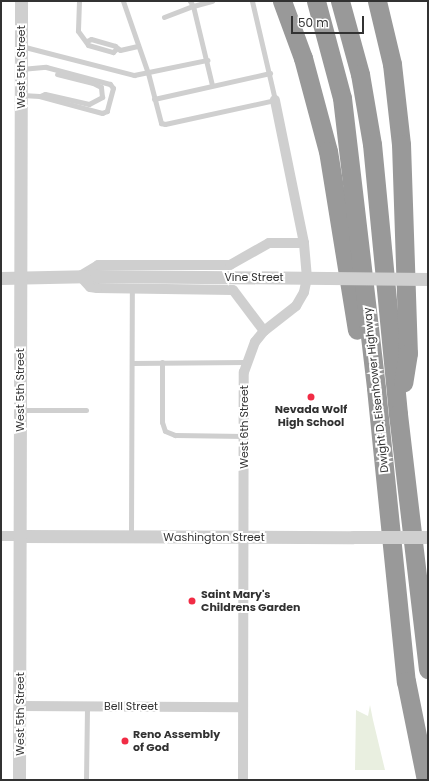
<!DOCTYPE html>
<html>
<head>
<meta charset="utf-8">
<style>
	body { margin:0 }
	#map { position:relative; width:429px; height:781px; overflow:hidden; background:#fff; font-family:Poppins,sans-serif }
	div>[style] { position:absolute }
	.green>* { inset:0; background:#e9efe0 }
	.service>* { height:5px; margin:-2.5px; padding:0 2.5px; transform-origin:2.5px; border-radius:2.5px; background:#cfcfcf }
	.minor>* { height:10px; margin:-5px; padding:0 5px; transform-origin:5px; border-radius:5px; background:#cfcfcf }
	.tertiary>* { height:13px; margin:-6.5px; padding:0 6.5px; transform-origin:6.5px; border-radius:6.5px; background:#cfcfcf }
	.motorway>* { height:19px; margin:-9.5px; padding:0 9.5px; transform-origin:9.5px; border-radius:9.5px; background:#999 }
	.tertiary-bridge>* { height:13px; margin:-6.5px; padding:0 6.5px; transform-origin:6.5px; border-radius:6.5px; background:#cfcfcf }
	.dots>* { width:11px; height:11px; translate:-50% -50%; box-sizing:border-box; border:2px solid #fff; border-radius:50% }
	span { translate:-50% -50%; white-space:nowrap; text-align:center; line-height:1.15; -webkit-text-stroke:4px #fff; paint-order:stroke }
	.street-label { font-size:11px; color:#323232 }
	.poi-label { font-size:11px; color:#323232; font-weight:700 }
	.left { translate:0 -50%; text-align:left }
	.frame { position:absolute; inset:0; border:2px solid #323232; pointer-events:none }
	.scale { position:absolute; left:291px; top:16px; width:73px; height:18px; box-sizing:border-box; border:2px solid #323232; border-top:0; padding-left:5px; font-size:12px; line-height:14px; white-space:nowrap; color:#323232; -webkit-text-stroke:3px #fff; paint-order:stroke }
</style>
</head>
<body>
<div id="map">
	<div class="green">
		<i style="clip-path:polygon(370px 705px,373px 720px,385px 770px,355px 770px,356px 710px,368px 716px)"></i>
	</div>
	<div class="service">
		<i style="left:79px;top:1px;width:30px;rotate:92deg"></i>
		<i style="left:78px;top:31px;width:17px;rotate:54deg"></i>
		<i style="left:88px;top:45px;width:26px;rotate:16deg"></i>
		<i style="left:113px;top:52px;width:4px;rotate:-45deg"></i>
		<i style="left:123px;top:1px;width:76px;rotate:70.9deg"></i>
		<i style="left:148px;top:73px;width:52px;rotate:75.4deg"></i>
		<i style="left:161px;top:123px;width:4px;rotate:14deg"></i>
		<i style="left:165px;top:124px;width:113px;rotate:-12.3deg"></i>
		<i style="left:275px;top:100px;width:102px;rotate:-103.1deg"></i>
		<i style="left:164px;top:17px;width:31px;rotate:-21deg"></i>
		<i style="left:193px;top:6px;width:6px;rotate:-121deg"></i>
		<i style="left:87px;top:41px;width:4px;rotate:-27deg"></i>
		<i style="left:91px;top:39px;width:25px;rotate:16deg"></i>
		<i style="left:115px;top:46px;width:6px;rotate:39deg"></i>
		<i style="left:120px;top:50px;width:18px;rotate:-13deg"></i>
		<i style="left:21px;top:46px;width:117px;rotate:14.4deg"></i>
		<i style="left:134px;top:75px;width:75px;rotate:-11.6deg"></i>
		<i style="left:21px;top:69px;width:25px;rotate:-5deg"></i>
		<i style="left:46px;top:67px;width:66px;rotate:14.9deg"></i>
		<i style="left:110px;top:84px;width:5px;rotate:53deg"></i>
		<i style="left:113px;top:88px;width:24px;rotate:105deg"></i>
		<i style="left:107px;top:111px;width:5px;rotate:158deg"></i>
		<i style="left:102px;top:113px;width:65px;rotate:-164.9deg"></i>
		<i style="left:39px;top:96px;width:17px;rotate:-177deg"></i>
		<i style="left:212px;top:85px;width:81px;rotate:-103.5deg"></i>
		<i style="left:193px;top:6px;width:20px;rotate:-15deg"></i>
		<i style="left:40px;top:96px;width:5px;rotate:-22deg"></i>
		<i style="left:45px;top:94px;width:45px;rotate:12.8deg"></i>
		<i style="left:89px;top:104px;width:15px;rotate:-28deg"></i>
		<i style="left:102px;top:97px;width:10px;rotate:-96deg"></i>
		<i style="left:101px;top:87px;width:9px;rotate:-153deg"></i>
		<i style="left:93px;top:83px;width:37px;rotate:-166deg"></i>
		<i style="left:154px;top:99px;width:119px;rotate:-12.6deg"></i>
		<i style="left:162px;top:362px;width:60px;rotate:90deg"></i>
		<i style="left:162px;top:422px;width:9px;rotate:72deg"></i>
		<i style="left:165px;top:431px;width:11px;rotate:22deg"></i>
		<i style="left:175px;top:435px;width:69px;rotate:0.8deg"></i>
		<i style="left:132px;top:363px;width:114px;rotate:-0.5deg"></i>
		<i style="left:21px;top:410px;width:65px"></i>
		<i style="left:131px;top:536px;width:248px;rotate:-89.8deg"></i>
		<i style="left:86px;top:780px;width:74px;rotate:-89.2deg"></i>
	</div>
	<div class="minor">
		<i style="left:264px;top:331px;width:51px;rotate:-127.1deg"></i>
		<i style="left:233px;top:290px;width:136px;rotate:-179.2deg"></i>
		<i style="left:97px;top:288px;width:7px;rotate:-172deg"></i>
		<i style="left:90px;top:287px;width:15px;rotate:-132deg"></i>
		<i style="left:80px;top:276px;width:21px;rotate:-31deg"></i>
		<i style="left:98px;top:265px;width:132px"></i>
		<i style="left:230px;top:265px;width:45px;rotate:-29.4deg"></i>
		<i style="left:269px;top:243px;width:35px"></i>
		<i style="left:1px;top:536px;width:19px"></i>
		<i style="left:20px;top:706px;width:223px;rotate:0.3deg"></i>
		<i style="left:243px;top:780px;width:408px;rotate:-89.9deg"></i>
		<i style="left:244px;top:372px;width:32px;rotate:-70deg"></i>
		<i style="left:255px;top:342px;width:14px;rotate:-51deg"></i>
		<i style="left:264px;top:331px;width:41px;rotate:-38deg"></i>
		<i style="left:296px;top:306px;width:16px;rotate:-60deg"></i>
		<i style="left:304px;top:292px;width:14px;rotate:-78deg"></i>
		<i style="left:307px;top:278px;width:35px;rotate:-95deg"></i>
		<i style="left:304px;top:243px;width:146px;rotate:-101.5deg"></i>
	</div>
	<div class="tertiary">
		<i style="left:1px;top:278px;width:95px;rotate:-1.2deg"></i>
		<i style="left:20px;top:536px;width:333px;rotate:0.2deg"></i>
		<i style="left:19px;top:780px;width:779px;rotate:-89.85deg"></i>
	</div>
	<div class="motorway">
		<i style="left:282px;top:1px;width:61px;rotate:69.8deg"></i>
		<i style="left:303px;top:58px;width:96px;rotate:75deg"></i>
		<i style="left:328px;top:151px;width:181px;rotate:80.8deg"></i>
		<i style="left:316px;top:1px;width:100px;rotate:75deg"></i>
		<i style="left:342px;top:98px;width:292px;rotate:83.3deg"></i>
		<i style="left:376px;top:388px;width:295px;rotate:84.2deg"></i>
		<i style="left:406px;top:681px;width:101px;rotate:78.6deg"></i>
		<i style="left:340px;top:1px;width:76px;rotate:74.7deg"></i>
		<i style="left:360px;top:74px;width:71px;rotate:80.3deg"></i>
		<i style="left:372px;top:144px;width:271px;rotate:84.5deg"></i>
		<i style="left:398px;top:414px;width:257px;rotate:83.3deg"></i>
		<i style="left:377px;top:1px;width:65px;rotate:76.6deg"></i>
		<i style="left:392px;top:64px;width:81px;rotate:83.6deg"></i>
		<i style="left:401px;top:144px;width:209px;rotate:88.1deg"></i>
		<i style="left:408px;top:353px;width:30px;rotate:99deg"></i>
	</div>
	<div class="tertiary-bridge">
		<i style="left:96px;top:276px;width:332px;rotate:0.5deg"></i>
		<i style="left:353px;top:537px;width:75px"></i>
	</div>
	<div class="dots">
		<i style="left:311px;top:397px;background:#f12c45"></i>
		<i style="left:192px;top:601px;background:#f12c45"></i>
		<i style="left:125px;top:741px;background:#f12c45"></i>
	</div>
	<div class="street-label">
		<span style="left:21px;top:67px;rotate:-90deg">West 5th Street</span>
		<span style="left:254px;top:277px">Vine Street</span>
		<span style="left:20px;top:390px;rotate:-90deg">West 5th Street</span>
		<span style="left:376px;top:390px;rotate:-96deg">Dwight D. Eisenhower Highway</span>
		<span style="left:244px;top:427px;rotate:-90deg">West 6th Street</span>
		<span style="left:214px;top:537px">Washington Street</span>
		<span style="left:131px;top:706px">Bell Street</span>
		<span style="left:20px;top:714px;rotate:-90deg">West 5th Street</span>
	</div>
	<div class="poi-label">
		<span style="left:311px;top:416px">Nevada Wolf<br>High School</span>
		<span class="left" style="left:201px;top:601px">Saint Mary's<br>Childrens Garden</span>
		<span class="left" style="left:133px;top:741px">Reno Assembly<br>of God</span>
	</div>
	<div class="frame"></div>
	<div class="scale">50 m</div>
</div>
</body>
</html>
